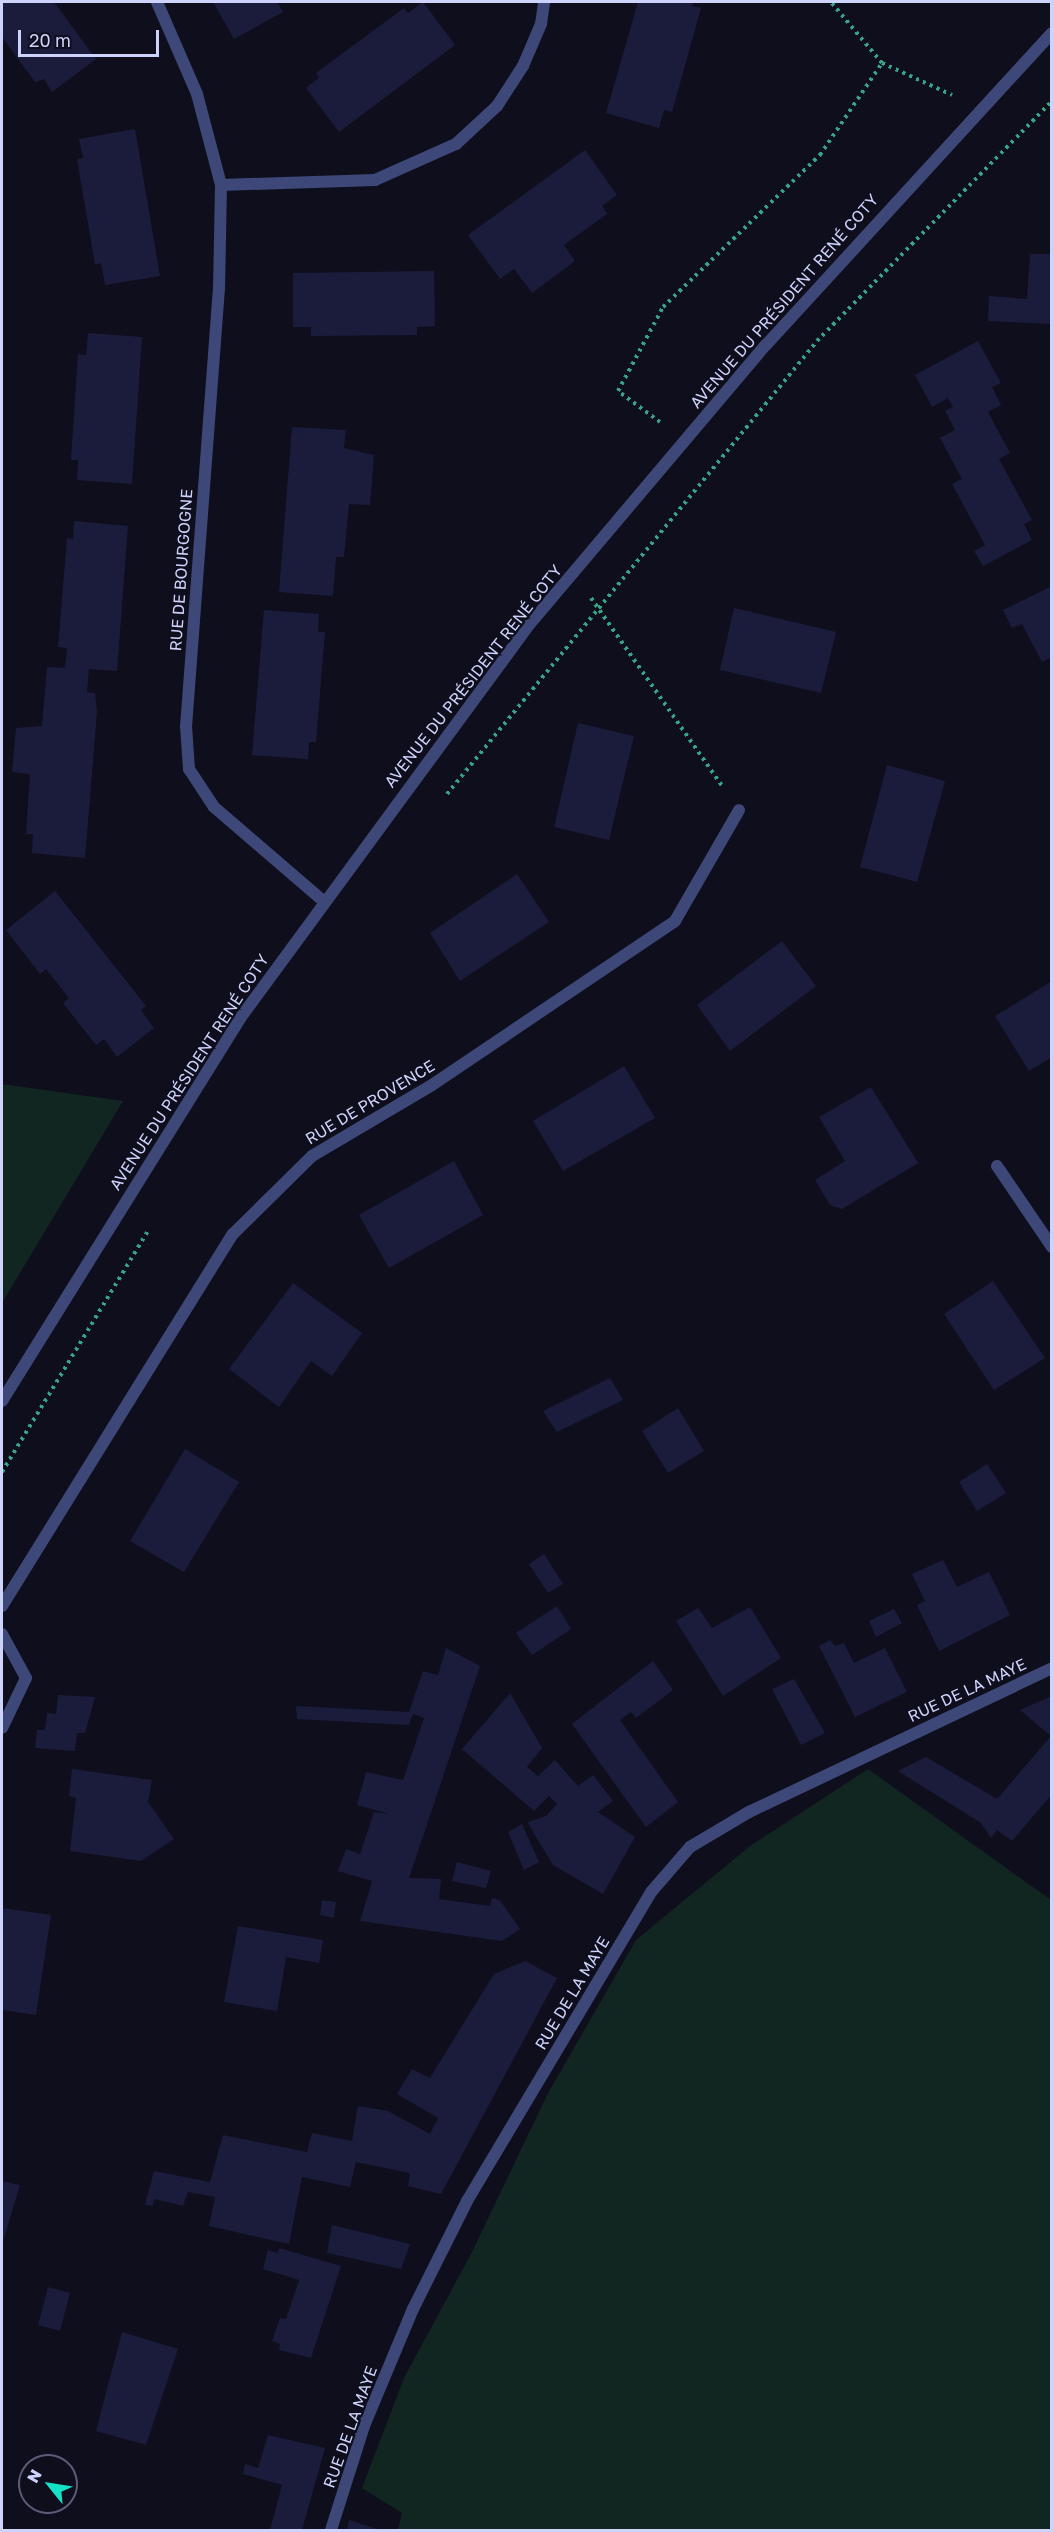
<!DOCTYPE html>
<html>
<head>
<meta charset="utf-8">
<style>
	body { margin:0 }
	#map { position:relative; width:1053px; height:2532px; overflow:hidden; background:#0e0e1d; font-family:"Golos Text",sans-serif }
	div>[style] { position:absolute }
	.green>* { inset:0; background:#112621 }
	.building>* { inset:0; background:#1b1c3c }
	.path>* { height:4px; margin-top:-2px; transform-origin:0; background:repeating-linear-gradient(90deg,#37a585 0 3px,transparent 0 7.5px) }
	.minor>* { height:12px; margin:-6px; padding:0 6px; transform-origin:6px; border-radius:6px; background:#3d4878 }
	.tertiary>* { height:12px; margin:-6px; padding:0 6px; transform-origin:6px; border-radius:6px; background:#3d4878 }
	span { translate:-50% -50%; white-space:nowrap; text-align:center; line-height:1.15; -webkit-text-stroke:4.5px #0e0e1d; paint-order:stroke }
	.street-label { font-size:16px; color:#ced3fb }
	.frame { position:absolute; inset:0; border:3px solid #ced3fb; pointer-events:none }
	.north { position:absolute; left:18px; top:2454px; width:60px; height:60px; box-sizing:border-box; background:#0e0e1d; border:2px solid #5b5d76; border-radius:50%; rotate:300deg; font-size:16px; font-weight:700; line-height:24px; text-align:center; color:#ced3fb }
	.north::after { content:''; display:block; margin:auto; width:21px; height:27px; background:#14e1c5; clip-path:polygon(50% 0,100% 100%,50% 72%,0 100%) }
	.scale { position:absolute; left:18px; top:30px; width:141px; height:27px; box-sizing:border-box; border:3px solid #ced3fb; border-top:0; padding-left:8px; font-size:18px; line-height:21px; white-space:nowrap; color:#ced3fb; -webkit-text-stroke:4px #0e0e1d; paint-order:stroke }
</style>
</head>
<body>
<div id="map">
	<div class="green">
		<i style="clip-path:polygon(2px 1084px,123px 1101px,2px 1303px)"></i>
		<i style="clip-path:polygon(868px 1769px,1051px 1900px,1051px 2530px,398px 2530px,402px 2513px,362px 2488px,404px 2378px,472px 2252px,547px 2095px,636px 1940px,750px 1846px)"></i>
	</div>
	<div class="building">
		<i style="clip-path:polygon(2px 2px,54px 2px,96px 59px,52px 92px,44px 79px,35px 82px,2px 37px)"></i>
		<i style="clip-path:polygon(213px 2px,277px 2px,283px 12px,234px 39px)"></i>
		<i style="clip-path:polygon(423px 2px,455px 45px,339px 132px,306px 88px,319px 78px,316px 73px,404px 8px,408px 13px)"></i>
		<i style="clip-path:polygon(638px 2px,694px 2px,692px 6px,701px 8px,672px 112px,664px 110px,659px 128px,606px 113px)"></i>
		<i style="clip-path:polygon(135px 129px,160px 276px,105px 285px,101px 263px,95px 265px,77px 159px,83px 158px,79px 139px)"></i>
		<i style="clip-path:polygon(585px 150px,617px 195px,602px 206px,607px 214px,564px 245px,575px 261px,532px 293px,514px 269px,500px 279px,468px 235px)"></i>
		<i style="clip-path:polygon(1030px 254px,1052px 254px,1052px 324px,988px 321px,989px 296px,1027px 299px)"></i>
		<i style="clip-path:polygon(434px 271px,435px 326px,417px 327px,417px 335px,311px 336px,311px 327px,293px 327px,293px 273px)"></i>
		<i style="clip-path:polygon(88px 333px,142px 337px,132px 484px,77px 480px,78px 460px,71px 460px,78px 354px,86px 355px)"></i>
		<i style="clip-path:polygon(978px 341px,1001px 383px,992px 387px,1001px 405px,988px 412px,1010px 453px,999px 459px,1032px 520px,1024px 524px,1032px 540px,983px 566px,974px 551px,985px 545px,952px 484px,962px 479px,940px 438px,955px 430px,945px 411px,953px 407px,948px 398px,932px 407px,915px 375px)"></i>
		<i style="clip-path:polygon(292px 427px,346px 430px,344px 448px,374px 455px,370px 505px,349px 504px,344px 557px,336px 557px,333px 596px,279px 592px)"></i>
		<i style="clip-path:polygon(74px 521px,128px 526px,117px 671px,89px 669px,87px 692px,95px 693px,97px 712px,85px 858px,32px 853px,33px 834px,26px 834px,30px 774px,12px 772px,16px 728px,42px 726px,47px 667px,65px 668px,67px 648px,58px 647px,67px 538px,73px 539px)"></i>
		<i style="clip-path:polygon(1052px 586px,1052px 657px,1042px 662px,1022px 624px,1012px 628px,1003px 610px)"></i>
		<i style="clip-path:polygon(734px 608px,836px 632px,821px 693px,720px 670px)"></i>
		<i style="clip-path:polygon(264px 610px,319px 614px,318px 632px,325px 632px,316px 742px,309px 742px,308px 759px,252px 755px)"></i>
		<i style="clip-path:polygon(578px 723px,634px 736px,609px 840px,554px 827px)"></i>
		<i style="clip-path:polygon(887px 765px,945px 781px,917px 882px,860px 867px)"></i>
		<i style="clip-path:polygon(517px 874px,549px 922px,460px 981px,430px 933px)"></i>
		<i style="clip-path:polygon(55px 891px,146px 1006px,141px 1010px,154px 1028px,117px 1057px,104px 1039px,96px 1045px,63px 1003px,69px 998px,46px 969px,40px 974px,6px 930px)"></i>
		<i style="clip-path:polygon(782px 941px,816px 986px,730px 1051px,697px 1005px)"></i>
		<i style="clip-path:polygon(1052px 981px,1052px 1057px,1029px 1071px,995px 1016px)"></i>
		<i style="clip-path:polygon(624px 1066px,655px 1118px,563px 1171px,533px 1121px)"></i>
		<i style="clip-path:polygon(871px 1087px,918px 1163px,842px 1209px,830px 1205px,815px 1180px,845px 1161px,819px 1117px)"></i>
		<i style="clip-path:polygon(454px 1161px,483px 1215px,389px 1268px,359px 1215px)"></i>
		<i style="clip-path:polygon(993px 1281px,1045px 1358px,994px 1390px,944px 1314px)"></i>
		<i style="clip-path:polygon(293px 1283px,362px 1333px,332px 1376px,311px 1361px,279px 1407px,229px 1369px)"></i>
		<i style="clip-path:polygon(610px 1378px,623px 1400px,557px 1432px,543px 1411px)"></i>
		<i style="clip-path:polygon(678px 1408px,704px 1451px,668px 1473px,642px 1431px)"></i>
		<i style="clip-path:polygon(185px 1449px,239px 1482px,184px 1572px,130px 1541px)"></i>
		<i style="clip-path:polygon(987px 1464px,1006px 1493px,977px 1511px,959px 1482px)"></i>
		<i style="clip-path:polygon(544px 1554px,563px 1584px,548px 1593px,529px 1564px)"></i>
		<i style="clip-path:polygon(943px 1560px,957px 1587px,989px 1572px,1010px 1615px,939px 1651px,917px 1605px,925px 1601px,912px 1574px)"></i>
		<i style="clip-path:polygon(557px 1606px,571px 1629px,532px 1655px,516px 1633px)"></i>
		<i style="clip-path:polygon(750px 1607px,781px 1658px,723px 1696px,676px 1621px,698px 1608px,712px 1628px)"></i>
		<i style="clip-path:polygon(894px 1609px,902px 1623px,876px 1637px,869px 1621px)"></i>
		<i style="clip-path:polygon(830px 1640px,835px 1646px,844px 1643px,854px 1663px,885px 1648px,907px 1692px,855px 1717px,819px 1646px)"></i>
		<i style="clip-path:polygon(446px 1648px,480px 1666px,409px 1878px,441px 1879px,439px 1899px,490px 1906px,492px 1898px,500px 1900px,520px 1929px,502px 1941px,360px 1921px,372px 1881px,338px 1871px,346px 1849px,360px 1854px,374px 1812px,389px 1814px,357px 1805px,366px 1772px,403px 1780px,424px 1718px,413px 1714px,409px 1725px,297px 1719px,296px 1706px,409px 1712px,423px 1671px,438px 1675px)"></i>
		<i style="clip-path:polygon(653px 1661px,673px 1690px,636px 1718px,631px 1712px,620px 1720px,678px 1802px,646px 1827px,572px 1724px)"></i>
		<i style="clip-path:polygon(794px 1679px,825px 1733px,801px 1745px,772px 1689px)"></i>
		<i style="clip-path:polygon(510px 1693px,542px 1748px,527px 1767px,538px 1776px,555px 1760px,578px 1786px,593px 1775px,613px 1801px,598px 1812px,635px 1837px,603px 1894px,553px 1865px,533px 1832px,528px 1822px,546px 1816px,557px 1804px,549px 1796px,534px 1811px,462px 1749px)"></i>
		<i style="clip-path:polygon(58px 1695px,95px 1697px,85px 1733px,77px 1733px,75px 1751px,35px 1748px,37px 1730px,45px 1730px,47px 1713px,56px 1714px)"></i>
		<i style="clip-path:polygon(1052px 1696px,1052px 1794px,1012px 1841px,997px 1830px,991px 1838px,981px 1823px,898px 1771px,926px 1757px,997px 1799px,1051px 1736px,1020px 1710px)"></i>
		<i style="clip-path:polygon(72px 1769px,152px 1780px,148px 1802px,174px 1839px,141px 1861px,70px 1851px,76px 1798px,69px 1796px)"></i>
		<i style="clip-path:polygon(522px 1824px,539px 1862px,524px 1870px,508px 1832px)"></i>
		<i style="clip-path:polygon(457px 1862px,491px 1871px,486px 1888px,452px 1881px)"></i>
		<i style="clip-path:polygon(322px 1900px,336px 1902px,334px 1918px,320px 1915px)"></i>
		<i style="clip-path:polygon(2px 1908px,51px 1915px,36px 2015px,2px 2010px)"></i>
		<i style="clip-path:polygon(238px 1926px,323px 1940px,319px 1963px,286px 1957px,277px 2011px,224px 2002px)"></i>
		<i style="clip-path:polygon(525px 1961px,557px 1978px,441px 2194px,408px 2186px,410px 2173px,356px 2162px,350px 2187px,302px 2177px,289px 2244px,209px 2226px,215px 2197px,188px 2192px,183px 2206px,154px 2199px,153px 2206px,145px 2205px,154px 2171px,210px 2182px,223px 2135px,307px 2152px,312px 2133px,352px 2141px,358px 2106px,388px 2111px,430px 2134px,438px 2118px,397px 2094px,412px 2069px,430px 2078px,494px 1974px)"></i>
		<i style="clip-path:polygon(2px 2181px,20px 2185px,2px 2245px)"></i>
		<i style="clip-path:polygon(332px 2225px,410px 2244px,401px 2269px,327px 2253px)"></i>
		<i style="clip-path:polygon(279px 2248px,341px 2266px,311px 2358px,279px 2350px,280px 2344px,272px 2341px,280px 2318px,286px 2319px,299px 2280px,263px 2269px,268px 2250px,278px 2253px)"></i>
		<i style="clip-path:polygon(48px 2287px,70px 2293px,60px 2331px,38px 2325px)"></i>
		<i style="clip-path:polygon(122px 2332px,178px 2349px,146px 2445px,96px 2431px)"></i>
		<i style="clip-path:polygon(268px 2435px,325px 2448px,302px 2530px,270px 2530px,282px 2485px,243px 2474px,245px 2464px,258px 2468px)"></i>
		<i style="clip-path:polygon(349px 2520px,380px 2530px,347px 2530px)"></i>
	</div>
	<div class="path">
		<i style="left:882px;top:63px;width:77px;rotate:24.6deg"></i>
		<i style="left:660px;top:422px;width:52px;rotate:-143.6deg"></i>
		<i style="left:618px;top:391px;width:95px;rotate:-61.8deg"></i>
		<i style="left:663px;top:307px;width:219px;rotate:-44.1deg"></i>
		<i style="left:820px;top:155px;width:111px;rotate:-56deg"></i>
		<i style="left:882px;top:63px;width:80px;rotate:-129.9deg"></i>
		<i style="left:591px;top:598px;width:229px;rotate:55.1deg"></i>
		<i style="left:447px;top:794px;width:585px;rotate:-50.76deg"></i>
		<i style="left:817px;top:341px;width:336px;rotate:-45.6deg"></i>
		<i style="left:2px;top:1472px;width:282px;rotate:-58.8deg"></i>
	</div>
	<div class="minor">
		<i style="left:157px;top:2px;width:100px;rotate:66.5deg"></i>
		<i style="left:197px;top:94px;width:94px;rotate:75.2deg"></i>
		<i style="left:221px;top:185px;width:103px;rotate:91.1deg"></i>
		<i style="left:219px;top:288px;width:439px;rotate:94.3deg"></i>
		<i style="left:186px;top:726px;width:43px;rotate:86deg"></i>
		<i style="left:189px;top:769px;width:45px;rotate:56.7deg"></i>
		<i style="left:214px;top:807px;width:143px;rotate:40.7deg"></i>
		<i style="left:221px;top:185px;width:154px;rotate:-1.9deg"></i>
		<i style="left:375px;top:180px;width:89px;rotate:-24deg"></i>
		<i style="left:456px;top:144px;width:56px;rotate:-42.8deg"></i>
		<i style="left:497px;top:106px;width:48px;rotate:-57deg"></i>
		<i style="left:523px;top:66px;width:46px;rotate:-66.8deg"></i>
		<i style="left:541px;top:24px;width:22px;rotate:-82deg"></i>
		<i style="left:997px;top:1166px;width:98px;rotate:55.8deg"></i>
		<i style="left:2px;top:1606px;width:438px;rotate:-58.2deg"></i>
		<i style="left:233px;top:1234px;width:111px;rotate:-44.6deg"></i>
		<i style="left:312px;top:1156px;width:139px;rotate:-30.6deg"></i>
		<i style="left:432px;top:1085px;width:293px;rotate:-34deg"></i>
		<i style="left:675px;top:921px;width:128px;rotate:-60deg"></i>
		<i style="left:2px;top:1634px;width:50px;rotate:61.4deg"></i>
		<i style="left:26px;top:1678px;width:55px;rotate:115.6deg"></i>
		<i style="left:331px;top:2530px;width:109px;rotate:-72.4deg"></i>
		<i style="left:364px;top:2426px;width:127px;rotate:-67.3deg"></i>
		<i style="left:413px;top:2309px;width:121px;rotate:-63.4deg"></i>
		<i style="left:467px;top:2201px;width:361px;rotate:-59.2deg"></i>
		<i style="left:652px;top:1891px;width:58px;rotate:-49.2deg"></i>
		<i style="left:690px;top:1847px;width:69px;rotate:-30.7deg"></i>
		<i style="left:749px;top:1812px;width:335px;rotate:-25.4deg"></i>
	</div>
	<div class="tertiary">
		<i style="left:2px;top:1401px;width:452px;rotate:-58.1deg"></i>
		<i style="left:241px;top:1017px;width:486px;rotate:-53.7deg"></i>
		<i style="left:529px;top:625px;width:367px;rotate:-49.8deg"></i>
		<i style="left:766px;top:345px;width:423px;rotate:-47.5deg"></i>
	</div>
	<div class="street-label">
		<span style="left:784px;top:301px;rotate:-49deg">AVENUE DU PRÉSIDENT RENÉ COTY</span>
		<span style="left:181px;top:570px;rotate:-86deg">RUE DE BOURGOGNE</span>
		<span style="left:473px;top:676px;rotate:-52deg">AVENUE DU PRÉSIDENT RENÉ COTY</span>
		<span style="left:189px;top:1072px;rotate:-57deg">AVENUE DU PRÉSIDENT RENÉ COTY</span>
		<span style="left:370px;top:1102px;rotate:-31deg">RUE DE PROVENCE</span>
		<span style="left:967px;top:1690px;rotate:-25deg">RUE DE LA MAYE</span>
		<span style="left:572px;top:1993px;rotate:-59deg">RUE DE LA MAYE</span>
		<span style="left:350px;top:2427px;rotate:-70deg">RUE DE LA MAYE</span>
	</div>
	<div class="frame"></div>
	<div class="north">N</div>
	<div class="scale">20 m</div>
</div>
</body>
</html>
